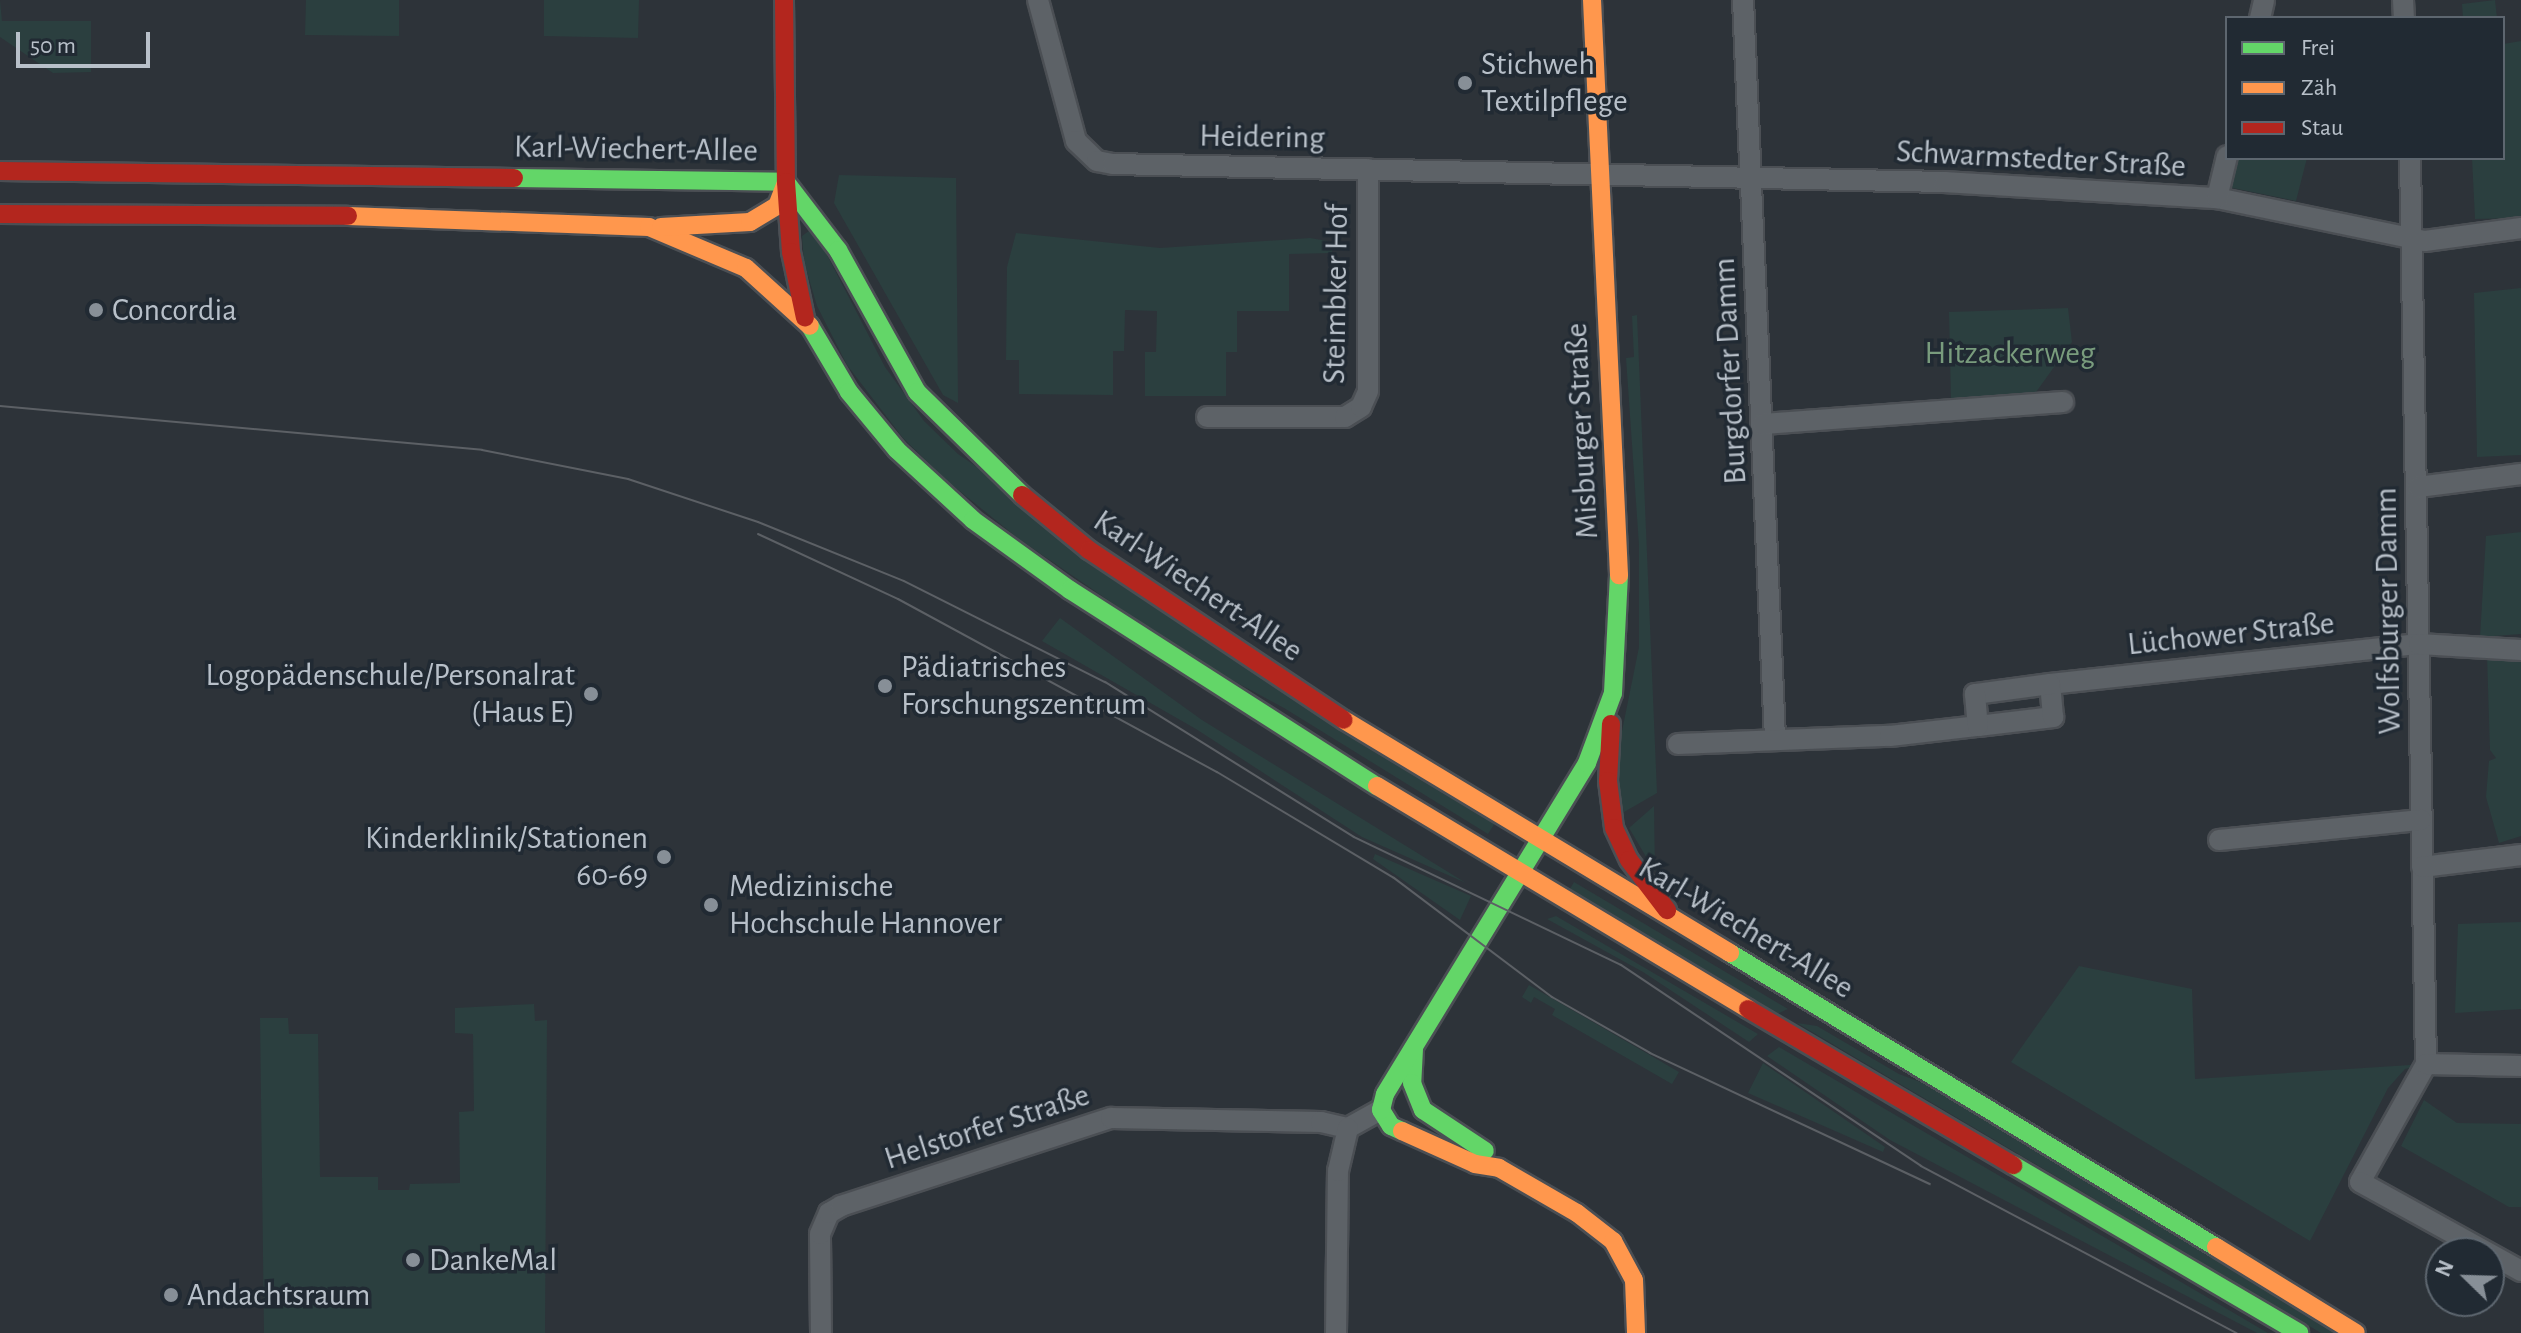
<!DOCTYPE html>
<html>
<head>
<meta charset="utf-8">
<style>
	body { margin:0 }
	#map { position:relative; width:2521px; height:1333px; overflow:hidden; background:#2d3339; font-family:"Alegreya Sans",sans-serif }
	div>[style] { position:absolute }
	.green>* { inset:0; background:#2b3f3f }
	.roads { filter:drop-shadow(2px 0 #4b4f54) drop-shadow(-2px 0 #4b4f54) drop-shadow(0 2px #4b4f54) drop-shadow(0 -2px #4b4f54) }
	.street>* { height:20px; margin:-10px; padding:0 10px; transform-origin:10px; border-radius:10px; background:#5d6267 }
	.fast>* { height:18px; margin:-9px; padding:0 9px; transform-origin:9px; border-radius:9px; background:#63d668 }
	.slow>* { height:18px; margin:-9px; padding:0 9px; transform-origin:9px; border-radius:9px; background:#ff974d }
	.jam>* { height:18px; margin:-9px; padding:0 9px; transform-origin:9px; border-radius:9px; background:#b3261e }
	.tram>* { height:2px; margin:-1px; padding:0 1px; transform-origin:1px; border-radius:1px; background:#5c6065 }
	.dots>* { width:22px; height:22px; translate:-50% -50%; box-sizing:border-box; border:4px solid #212a33; border-radius:50% }
	span { translate:-50% -50%; white-space:nowrap; text-align:center; line-height:1.15; -webkit-text-stroke:7px #212a33; paint-order:stroke }
	.poi-label { font-size:32px; color:#b8c0c9 }
	.left { translate:0 -50%; text-align:left }
	.right { translate:-100% -50%; text-align:right }
	.street-label { font-size:32px; color:#b8c0c9 }
	.park-label { font-size:32px; color:#799c7d }
	.legend { position:absolute; left:2225px; top:16px; width:280px; height:144px; box-sizing:border-box; background:#212a33; border:2px solid #5d666f; margin:0; padding:10px 14px; list-style:none; font-size:24px; color:#b8c0c9 }
	.legend li { display:flex; align-items:center; gap:16px; height:40px }
	.legend b { width:40px; border:2px solid #5d666f }
	.north { position:absolute; left:2425px; top:1237px; width:80px; height:80px; box-sizing:border-box; background:#212a33; border:2px solid #5d666f; border-radius:50%; rotate:293deg; font-size:22px; font-weight:700; line-height:32px; text-align:center; color:#b8c0c9 }
	.north::after { content:''; display:block; margin:auto; width:28px; height:36px; background:#878f97; clip-path:polygon(50% 0,100% 100%,50% 72%,0 100%) }
	.scale { position:absolute; left:16px; top:32px; width:134px; height:36px; box-sizing:border-box; border:4px solid #b8c0c9; border-top:0; padding-left:10px; font-size:24px; line-height:28px; white-space:nowrap; color:#b8c0c9; -webkit-text-stroke:6px #212a33; paint-order:stroke }
</style>
</head>
<body>
<div id="map">
	<div class="green">
		<i style="clip-path:polygon(0 0,2px 21px,91px 21px,91px 72px,53px 73px,0 37px)"></i>
		<i style="clip-path:polygon(306px 0,399px 0,399px 36px,305px 35px)"></i>
		<i style="clip-path:polygon(544px 0,639px 0,638px 38px,544px 36px)"></i>
		<i style="clip-path:polygon(2495px 0,2497px 18px,2463px 18px,2462px 4px)"></i>
		<i style="clip-path:polygon(2521px 41px,2521px 218px,2475px 219px,2472px 158px,2503px 158px,2503px 44px)"></i>
		<i style="clip-path:polygon(2232px 158px,2307px 158px,2296px 201px,2223px 186px)"></i>
		<i style="clip-path:polygon(839px 175px,956px 178px,958px 403px,943px 395px,834px 203px)"></i>
		<i style="clip-path:polygon(813px 228px,885px 367px,924px 421px,958px 454px,1495px 823px,1488px 834px,1284px 708px,1200px 663px,1019px 539px,946px 480px,903px 438px,847px 365px,817px 306px,804px 262px,802px 236px)"></i>
		<i style="clip-path:polygon(1016px 233px,1160px 248px,1310px 238px,1333px 242px,1332px 253px,1289px 254px,1289px 311px,1237px 311px,1237px 352px,1226px 352px,1226px 396px,1145px 396px,1145px 352px,1156px 352px,1157px 311px,1125px 310px,1124px 351px,1113px 351px,1113px 395px,1019px 394px,1019px 360px,1006px 360px,1007px 267px)"></i>
		<i style="clip-path:polygon(2521px 288px,2521px 455px,2477px 457px,2474px 293px)"></i>
		<i style="clip-path:polygon(2068px 308px,2072px 342px,2034px 395px,1951px 399px,1949px 312px)"></i>
		<i style="clip-path:polygon(1637px 315px,1657px 793px,1619px 815px,1620px 741px,1639px 647px,1639px 545px,1626px 358px,1634px 357px,1632px 316px)"></i>
		<i style="clip-path:polygon(2521px 532px,2521px 634px,2480px 637px,2486px 536px)"></i>
		<i style="clip-path:polygon(1060px 618px,1202px 720px,1466px 883px,1362px 837px,1196px 729px,1042px 641px)"></i>
		<i style="clip-path:polygon(2487px 656px,2521px 659px,2521px 836px,2499px 843px,2486px 797px,2489px 761px,2496px 758px,2490px 750px)"></i>
		<i style="clip-path:polygon(1654px 806px,1655px 872px,1629px 828px)"></i>
		<i style="clip-path:polygon(1375px 854px,1471px 896px,1460px 920px,1373px 859px)"></i>
		<i style="clip-path:polygon(1574px 882px,1788px 1009px,1777px 1014px,1568px 892px)"></i>
		<i style="clip-path:polygon(1556px 916px,1758px 1034px,1749px 1042px,1643px 972px,1547px 919px)"></i>
		<i style="clip-path:polygon(2521px 922px,2521px 1009px,2455px 1013px,2458px 924px)"></i>
		<i style="clip-path:polygon(2079px 966px,2192px 989px,2195px 1079px,2426px 1064px,2405px 1069px,2388px 1088px,2310px 1241px,2011px 1062px)"></i>
		<i style="clip-path:polygon(1529px 985px,1679px 1072px,1672px 1084px,1552px 1015px,1555px 1009px,1534px 997px,1531px 1003px,1522px 997px)"></i>
		<i style="clip-path:polygon(534px 1004px,535px 1021px,547px 1020px,545px 1333px,264px 1333px,260px 1018px,288px 1018px,289px 1034px,318px 1034px,320px 1177px,378px 1177px,378px 1190px,409px 1190px,410px 1184px,460px 1183px,459px 1112px,474px 1111px,473px 1034px,455px 1033px,455px 1008px)"></i>
		<i style="clip-path:polygon(1797px 1023px,1817px 1026px,1899px 1074px,1939px 1089px,2338px 1333px,2321px 1333px)"></i>
		<i style="clip-path:polygon(1779px 1047px,2193px 1289px,2268px 1333px,2257px 1333px,1890px 1140px,1767px 1056px)"></i>
		<i style="clip-path:polygon(1763px 1063px,1885px 1147px,1883px 1152px,1748px 1093px)"></i>
		<i style="clip-path:polygon(2424px 1100px,2457px 1123px,2521px 1124px,2521px 1207px,2509px 1207px,2401px 1146px)"></i>
	</div>
	<div class="roads">
		<div class="street">
			<i style="left:1038px;top:0;width:146px;rotate:74.9deg"></i>
			<i style="left:1076px;top:141px;width:29px;rotate:44deg"></i>
			<i style="left:1097px;top:161px;width:16px;rotate:11deg"></i>
			<i style="left:1113px;top:164px;width:832px;rotate:1.24deg"></i>
			<i style="left:1945px;top:182px;width:272px;rotate:3.4deg"></i>
			<i style="left:2217px;top:198px;width:212px;rotate:11.7deg"></i>
			<i style="left:2425px;top:241px;width:97px;rotate:-7.7deg"></i>
			<i style="left:1743px;top:0;width:741px;rotate:87.52deg"></i>
			<i style="left:2403px;top:0;width:18px;rotate:87deg"></i>
			<i style="left:2260px;top:18px;width:18px;rotate:-77deg"></i>
			<i style="left:2410px;top:158px;width:906px;rotate:88.99deg"></i>
			<i style="left:2217px;top:198px;width:43px;rotate:-76.6deg"></i>
			<i style="left:1207px;top:417px;width:138px"></i>
			<i style="left:1345px;top:417px;width:19px;rotate:-32deg"></i>
			<i style="left:1361px;top:407px;width:17px;rotate:-66deg"></i>
			<i style="left:1368px;top:391px;width:222px;rotate:-90deg"></i>
			<i style="left:1763px;top:424px;width:301px;rotate:-4.2deg"></i>
			<i style="left:2418px;top:487px;width:104px;rotate:-7.2deg"></i>
			<i style="left:2050px;top:684px;width:371px;rotate:-6.2deg"></i>
			<i style="left:2419px;top:644px;width:102px;rotate:3.4deg"></i>
			<i style="left:1678px;top:744px;width:212px;rotate:-2.2deg"></i>
			<i style="left:1890px;top:736px;width:89px;rotate:-6.5deg"></i>
			<i style="left:1978px;top:726px;width:76px;rotate:-6.8deg"></i>
			<i style="left:2053px;top:717px;width:33px;rotate:-95deg"></i>
			<i style="left:2050px;top:684px;width:76px;rotate:172.4deg"></i>
			<i style="left:1975px;top:694px;width:32px;rotate:85deg"></i>
			<i style="left:2219px;top:840px;width:203px;rotate:-5.7deg"></i>
			<i style="left:2422px;top:867px;width:100px;rotate:-6.9deg"></i>
			<i style="left:2426px;top:1064px;width:135px;rotate:119.2deg"></i>
			<i style="left:2360px;top:1182px;width:184px;rotate:28.9deg"></i>
			<i style="left:2426px;top:1064px;width:95px;rotate:1.2deg"></i>
			<i style="left:821px;top:1333px;width:99px;rotate:-90.6deg"></i>
			<i style="left:820px;top:1234px;width:23px;rotate:-67deg"></i>
			<i style="left:829px;top:1213px;width:14px;rotate:-30deg"></i>
			<i style="left:841px;top:1206px;width:284px;rotate:-18.1deg"></i>
			<i style="left:1111px;top:1118px;width:210px;rotate:1.1deg"></i>
			<i style="left:1321px;top:1122px;width:28px;rotate:13deg"></i>
			<i style="left:1348px;top:1128px;width:38px;rotate:-29deg"></i>
			<i style="left:1336px;top:1333px;width:162px;rotate:-89.3deg"></i>
			<i style="left:1338px;top:1171px;width:44px;rotate:-76.9deg"></i>
		</div>
		<div class="fast">
			<i style="left:514px;top:178px;width:272px;rotate:0.8deg"></i>
			<i style="left:786px;top:182px;width:86px;rotate:52.6deg"></i>
			<i style="left:838px;top:250px;width:162px;rotate:60.9deg"></i>
			<i style="left:917px;top:392px;width:147px;rotate:44.4deg"></i>
			<i style="left:810px;top:326px;width:77px;rotate:59.4deg"></i>
			<i style="left:849px;top:392px;width:75px;rotate:50.4deg"></i>
			<i style="left:897px;top:450px;width:103px;rotate:42.6deg"></i>
			<i style="left:973px;top:520px;width:120px;rotate:35.8deg"></i>
			<i style="left:1070px;top:590px;width:364px;rotate:32.6deg"></i>
			<i style="left:1730px;top:953px;width:568px;rotate:31.17deg"></i>
			<i style="left:1414px;top:1049px;width:34px;rotate:93deg"></i>
			<i style="left:1412px;top:1083px;width:29px;rotate:68deg"></i>
			<i style="left:1423px;top:1110px;width:74px;rotate:33.5deg"></i>
			<i style="left:1402px;top:1131px;width:12px;rotate:-156deg"></i>
			<i style="left:1391px;top:1126px;width:19px;rotate:-122deg"></i>
			<i style="left:1381px;top:1110px;width:16px;rotate:-76deg"></i>
			<i style="left:1385px;top:1094px;width:388px;rotate:-58.6deg"></i>
			<i style="left:1587px;top:763px;width:75px;rotate:-69.6deg"></i>
			<i style="left:1613px;top:693px;width:118px;rotate:-87.1deg"></i>
			<i style="left:2013px;top:1165px;width:332px;rotate:30.4deg"></i>
		</div>
		<div class="slow">
			<i style="left:1592px;top:0;width:576px;rotate:87.31deg"></i>
			<i style="left:348px;top:216px;width:301px;rotate:2.1deg"></i>
			<i style="left:649px;top:227px;width:105px;rotate:22.9deg"></i>
			<i style="left:746px;top:268px;width:86px;rotate:42.2deg"></i>
			<i style="left:661px;top:227px;width:89px;rotate:-3.2deg"></i>
			<i style="left:750px;top:222px;width:31px;rotate:-31deg"></i>
			<i style="left:777px;top:206px;width:25px;rotate:-69deg"></i>
			<i style="left:1344px;top:720px;width:451px;rotate:31.1deg"></i>
			<i style="left:1377px;top:786px;width:433px;rotate:31deg"></i>
			<i style="left:1402px;top:1131px;width:80px;rotate:24.3deg"></i>
			<i style="left:1475px;top:1164px;width:24px;rotate:9deg"></i>
			<i style="left:1499px;top:1168px;width:90px;rotate:30deg"></i>
			<i style="left:1577px;top:1213px;width:46px;rotate:37.9deg"></i>
			<i style="left:1613px;top:1241px;width:44px;rotate:61.7deg"></i>
			<i style="left:1634px;top:1280px;width:53px;rotate:87.8deg"></i>
			<i style="left:2216px;top:1247px;width:164px;rotate:31.6deg"></i>
		</div>
		<div class="jam">
			<i style="left:784px;top:0;width:182px;rotate:89.4deg"></i>
			<i style="left:786px;top:182px;width:70px;rotate:85.9deg"></i>
			<i style="left:791px;top:252px;width:67px;rotate:78deg"></i>
			<i style="left:0;top:171px;width:514px;rotate:0.78deg"></i>
			<i style="left:0;top:214px;width:348px;rotate:0.3deg"></i>
			<i style="left:1022px;top:495px;width:87px;rotate:39.4deg"></i>
			<i style="left:1089px;top:550px;width:306px;rotate:33.7deg"></i>
			<i style="left:1611px;top:724px;width:57px;rotate:93deg"></i>
			<i style="left:1608px;top:781px;width:47px;rotate:82.7deg"></i>
			<i style="left:1614px;top:828px;width:35px;rotate:65deg"></i>
			<i style="left:1629px;top:860px;width:63px;rotate:52.8deg"></i>
			<i style="left:1748px;top:1009px;width:308px;rotate:30.5deg"></i>
		</div>
	</div>
	<div class="tram">
		<i style="left:0;top:406px;width:484px;rotate:5.2deg"></i>
		<i style="left:482px;top:450px;width:149px;rotate:11.2deg"></i>
		<i style="left:628px;top:479px;width:137px;rotate:18.3deg"></i>
		<i style="left:758px;top:522px;width:157px;rotate:22deg"></i>
		<i style="left:904px;top:581px;width:225px;rotate:26.7deg"></i>
		<i style="left:1105px;top:682px;width:293px;rotate:31.9deg"></i>
		<i style="left:1354px;top:837px;width:296px;rotate:25.6deg"></i>
		<i style="left:1621px;top:965px;width:361px;rotate:33.8deg"></i>
		<i style="left:1921px;top:1166px;width:357px;rotate:27.9deg"></i>
		<i style="left:758px;top:534px;width:154px;rotate:24.9deg"></i>
		<i style="left:898px;top:599px;width:363px;rotate:28.5deg"></i>
		<i style="left:1217px;top:772px;width:206px;rotate:30.9deg"></i>
		<i style="left:1394px;top:878px;width:198px;rotate:37deg"></i>
		<i style="left:1552px;top:997px;width:113px;rotate:29.7deg"></i>
		<i style="left:1650px;top:1053px;width:309px;rotate:25.1deg"></i>
	</div>
	<div class="dots">
		<i style="left:1465px;top:83px;background:#878f97"></i>
		<i style="left:96px;top:310px;background:#878f97"></i>
		<i style="left:885px;top:686px;background:#878f97"></i>
		<i style="left:591px;top:694px;background:#878f97"></i>
		<i style="left:664px;top:857px;background:#878f97"></i>
		<i style="left:711px;top:905px;background:#878f97"></i>
		<i style="left:413px;top:1260px;background:#878f97"></i>
		<i style="left:171px;top:1295px;background:#878f97"></i>
	</div>
	<div class="poi-label">
		<span class="left" style="left:1481px;top:83px">Stichweh<br>Textilpflege</span>
		<span class="left" style="left:112px;top:310px">Concordia</span>
		<span class="left" style="left:901px;top:686px">Pädiatrisches<br>Forschungszentrum</span>
		<span class="right" style="left:575px;top:694px">Logopädenschule/Personalrat<br>(Haus E)</span>
		<span class="right" style="left:648px;top:857px">Kinderklinik/Stationen<br>60-69</span>
		<span class="left" style="left:729px;top:905px">Medizinische<br>Hochschule Hannover</span>
		<span class="left" style="left:429px;top:1260px">DankeMal</span>
		<span class="left" style="left:187px;top:1295px">Andachtsraum</span>
	</div>
	<div class="street-label">
		<span style="left:1262px;top:137px;rotate:1deg">Heidering</span>
		<span style="left:636px;top:149px;rotate:1deg">Karl-Wiechert-Allee</span>
		<span style="left:2041px;top:159px;rotate:3deg">Schwarmstedter Straße</span>
		<span style="left:1336px;top:294px;rotate:-89deg">Steimbker Hof</span>
		<span style="left:1730px;top:371px;rotate:-93deg">Burgdorfer Damm</span>
		<span style="left:1582px;top:431px;rotate:-93deg">Misburger Straße</span>
		<span style="left:1198px;top:586px;rotate:34deg">Karl-Wiechert-Allee</span>
		<span style="left:2388px;top:611px;rotate:-91deg">Wolfsburger Damm</span>
		<span style="left:2231px;top:634px;rotate:-6deg">Lüchower Straße</span>
		<span style="left:1746px;top:928px;rotate:31deg">Karl-Wiechert-Allee</span>
		<span style="left:987px;top:1127px;rotate:-18deg">Helstorfer Straße</span>
	</div>
	<div class="park-label">
		<span style="left:2010px;top:353px">Hitzackerweg</span>
	</div>
	<ul class="legend">
	<li><b style="height:10px;background:#63d668"></b>Frei</li>
	<li><b style="height:10px;background:#ff974d"></b>Zäh</li>
	<li><b style="height:10px;background:#b3261e"></b>Stau</li>
	</ul>
	<div class="north">N</div>
	<div class="scale">50 m</div>
</div>
</body>
</html>
